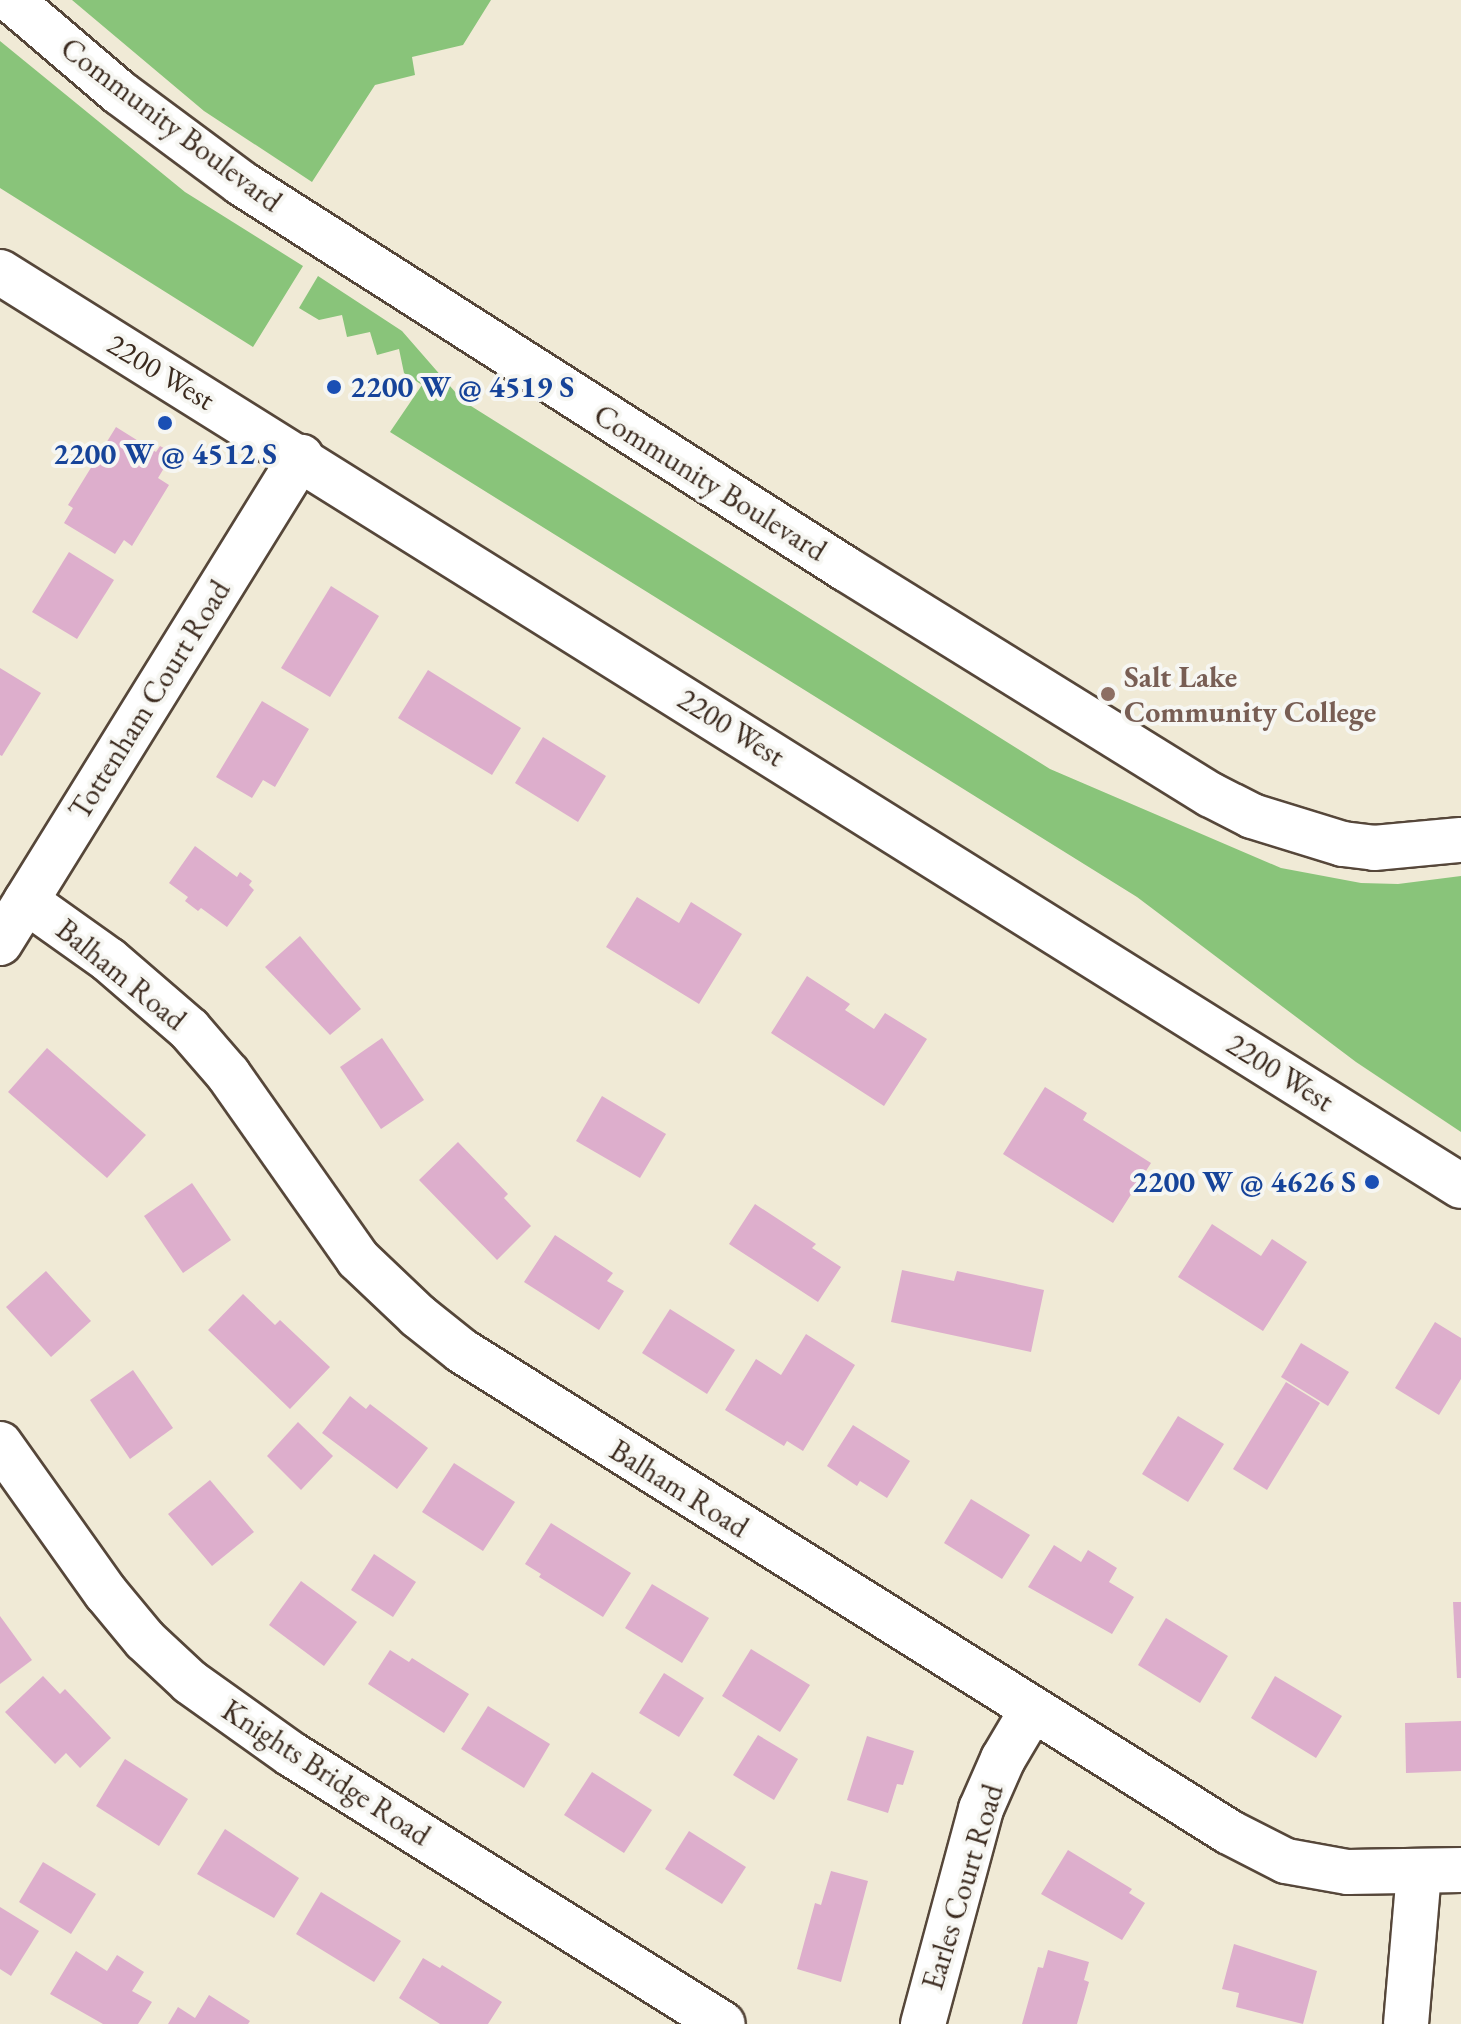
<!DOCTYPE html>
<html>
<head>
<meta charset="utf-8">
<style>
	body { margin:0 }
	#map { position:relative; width:1461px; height:2024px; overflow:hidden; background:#f0ead6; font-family:"EB Garamond",serif }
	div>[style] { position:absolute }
	.green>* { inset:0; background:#89c47a }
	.building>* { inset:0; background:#ddaecc }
	.roads { filter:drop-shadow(2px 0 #56473a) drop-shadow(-2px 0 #56473a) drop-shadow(0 2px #56473a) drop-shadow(0 -2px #56473a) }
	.street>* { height:44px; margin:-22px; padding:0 22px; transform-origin:22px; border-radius:22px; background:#fff }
	.secondary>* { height:44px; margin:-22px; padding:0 22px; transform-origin:22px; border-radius:22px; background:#fff }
	.dots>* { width:22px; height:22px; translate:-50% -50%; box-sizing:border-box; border:4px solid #f6f6f2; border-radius:50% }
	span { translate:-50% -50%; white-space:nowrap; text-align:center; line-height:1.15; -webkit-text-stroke:8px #f6f6f2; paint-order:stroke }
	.street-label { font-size:30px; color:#3b2a1e }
	.transit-label { font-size:30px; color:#164399; font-weight:700 }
	.left { translate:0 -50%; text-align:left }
	.right { translate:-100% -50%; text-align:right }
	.education-label { font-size:30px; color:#785e54; font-weight:700 }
</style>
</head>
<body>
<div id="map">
	<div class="green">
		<i style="clip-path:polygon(72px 0,491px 0,463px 45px,412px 57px,415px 75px,375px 85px,312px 182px,204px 111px)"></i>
		<i style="clip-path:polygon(0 41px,185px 192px,303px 266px,253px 347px,0 188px)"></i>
		<i style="clip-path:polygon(318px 276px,402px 331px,463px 401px,1050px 769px,1281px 868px,1361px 883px,1398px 884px,1461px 876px,1461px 1132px,1356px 1062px,1137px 897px,390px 432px,422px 385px,404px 373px,399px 349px,377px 355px,370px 332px,347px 337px,342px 315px,319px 320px,299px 308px)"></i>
	</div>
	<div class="building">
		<i style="clip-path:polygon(116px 427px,156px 452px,160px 446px,173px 453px,158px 478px,169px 485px,132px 546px,124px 540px,115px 554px,64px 523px,73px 508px,68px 505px)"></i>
		<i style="clip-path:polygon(69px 552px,114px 580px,77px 639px,32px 612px)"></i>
		<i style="clip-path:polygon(331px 586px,379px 616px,330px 697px,281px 668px)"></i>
		<i style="clip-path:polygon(0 668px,41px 693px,2px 756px,0 755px)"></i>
		<i style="clip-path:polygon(428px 670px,521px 728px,492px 775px,398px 718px)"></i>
		<i style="clip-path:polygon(262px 701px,309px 729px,275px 787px,263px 780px,252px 798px,216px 777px)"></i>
		<i style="clip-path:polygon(543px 737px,606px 776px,578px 822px,515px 783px)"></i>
		<i style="clip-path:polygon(195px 846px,237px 877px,240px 872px,252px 881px,249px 885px,254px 890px,227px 927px,201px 908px,198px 911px,185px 901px,188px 897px,169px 883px)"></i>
		<i style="clip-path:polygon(637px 897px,679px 923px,691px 902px,742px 934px,699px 1004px,606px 947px)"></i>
		<i style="clip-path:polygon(300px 936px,361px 1009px,330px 1035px,265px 967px)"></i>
		<i style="clip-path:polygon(807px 976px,850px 1004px,845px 1010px,874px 1029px,885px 1013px,927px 1039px,884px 1106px,771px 1033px)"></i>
		<i style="clip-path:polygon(382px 1038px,424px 1100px,381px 1129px,340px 1067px)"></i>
		<i style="clip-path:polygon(47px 1048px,146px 1135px,107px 1178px,8px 1092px)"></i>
		<i style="clip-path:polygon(1045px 1087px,1087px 1113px,1083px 1120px,1151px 1163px,1113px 1223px,1003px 1154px)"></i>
		<i style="clip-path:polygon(602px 1096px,666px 1134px,640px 1178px,576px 1141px)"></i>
		<i style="clip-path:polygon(458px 1142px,508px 1194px,504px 1198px,531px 1226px,497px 1260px,419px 1180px)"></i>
		<i style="clip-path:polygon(192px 1183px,231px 1240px,183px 1273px,144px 1216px)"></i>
		<i style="clip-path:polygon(755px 1204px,816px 1244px,812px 1248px,841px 1267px,818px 1302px,729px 1244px)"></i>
		<i style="clip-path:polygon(1212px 1224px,1261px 1256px,1272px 1239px,1307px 1262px,1263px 1331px,1178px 1277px)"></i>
		<i style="clip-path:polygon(555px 1235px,613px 1273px,607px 1281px,624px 1291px,599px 1330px,524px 1282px)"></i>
		<i style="clip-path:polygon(902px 1270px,954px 1281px,957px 1271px,1044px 1290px,1031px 1352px,891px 1322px)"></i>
		<i style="clip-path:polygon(46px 1271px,91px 1321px,51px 1357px,6px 1307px)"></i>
		<i style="clip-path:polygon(243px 1294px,275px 1325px,280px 1320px,330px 1367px,290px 1409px,208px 1330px)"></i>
		<i style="clip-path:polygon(670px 1309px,735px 1350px,707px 1394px,642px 1353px)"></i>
		<i style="clip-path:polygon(1435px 1322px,1461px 1338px,1461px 1379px,1439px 1415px,1395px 1388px)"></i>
		<i style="clip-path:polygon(806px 1334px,855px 1365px,803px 1451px,787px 1441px,784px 1446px,725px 1410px,756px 1359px,781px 1375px)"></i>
		<i style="clip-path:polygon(1301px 1343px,1349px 1372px,1328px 1406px,1281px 1377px)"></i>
		<i style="clip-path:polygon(133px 1370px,173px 1428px,130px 1459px,90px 1400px)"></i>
		<i style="clip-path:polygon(1286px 1382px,1320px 1403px,1267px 1490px,1233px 1469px)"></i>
		<i style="clip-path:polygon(350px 1396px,366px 1409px,370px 1404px,428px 1448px,397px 1489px,322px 1433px)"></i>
		<i style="clip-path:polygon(1178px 1416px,1224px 1444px,1188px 1502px,1142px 1474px)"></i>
		<i style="clip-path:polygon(298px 1422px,333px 1456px,301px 1490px,267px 1456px)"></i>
		<i style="clip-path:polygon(853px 1425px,910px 1461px,887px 1498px,860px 1481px,857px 1486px,827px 1466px)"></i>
		<i style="clip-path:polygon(454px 1463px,515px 1502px,483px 1551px,422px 1512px)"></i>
		<i style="clip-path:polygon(210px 1480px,254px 1532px,212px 1566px,168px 1514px)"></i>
		<i style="clip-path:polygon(971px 1499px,1030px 1535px,1002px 1579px,944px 1543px)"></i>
		<i style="clip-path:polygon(551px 1523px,631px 1573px,603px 1617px,539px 1577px,541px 1574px,525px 1564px)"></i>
		<i style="clip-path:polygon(1054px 1545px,1081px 1562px,1088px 1550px,1117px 1568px,1109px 1582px,1134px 1597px,1112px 1634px,1028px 1587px)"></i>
		<i style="clip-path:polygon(374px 1554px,416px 1582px,393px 1617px,351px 1590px)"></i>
		<i style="clip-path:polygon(301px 1581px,357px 1622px,324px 1666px,269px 1625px)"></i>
		<i style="clip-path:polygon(652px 1584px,709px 1618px,682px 1663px,625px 1628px)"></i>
		<i style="clip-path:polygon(1453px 1602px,1461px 1602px,1461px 1678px,1457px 1678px)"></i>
		<i style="clip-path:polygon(0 1616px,32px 1660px,0 1684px)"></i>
		<i style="clip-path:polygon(1166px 1618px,1228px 1656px,1200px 1703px,1138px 1665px)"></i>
		<i style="clip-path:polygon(751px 1649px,810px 1685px,780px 1732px,722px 1696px)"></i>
		<i style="clip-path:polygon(390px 1650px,409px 1662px,412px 1658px,469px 1694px,444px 1733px,368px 1684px)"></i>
		<i style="clip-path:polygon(664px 1673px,704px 1698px,679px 1737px,639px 1713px)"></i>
		<i style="clip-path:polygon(43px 1676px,60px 1694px,65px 1689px,111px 1738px,80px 1768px,66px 1753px,55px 1764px,5px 1712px)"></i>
		<i style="clip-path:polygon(1275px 1676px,1342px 1716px,1316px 1758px,1251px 1718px)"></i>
		<i style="clip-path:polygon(488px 1706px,550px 1744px,524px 1788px,461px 1749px)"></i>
		<i style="clip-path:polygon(1461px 1721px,1461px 1771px,1406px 1773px,1405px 1723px)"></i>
		<i style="clip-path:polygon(758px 1735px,798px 1759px,774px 1800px,733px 1775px)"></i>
		<i style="clip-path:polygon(867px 1736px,914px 1751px,903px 1785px,897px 1784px,888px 1813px,847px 1800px)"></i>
		<i style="clip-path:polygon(125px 1759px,188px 1799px,159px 1846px,96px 1806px)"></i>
		<i style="clip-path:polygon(592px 1772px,652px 1810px,624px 1853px,564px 1815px)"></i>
		<i style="clip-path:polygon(225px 1829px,299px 1878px,274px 1918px,197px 1874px)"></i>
		<i style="clip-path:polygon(689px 1831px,746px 1867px,722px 1904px,665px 1869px)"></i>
		<i style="clip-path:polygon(1068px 1850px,1132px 1889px,1129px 1893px,1145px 1903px,1122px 1940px,1041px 1894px)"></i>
		<i style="clip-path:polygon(43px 1862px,96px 1894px,71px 1934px,19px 1902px)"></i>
		<i style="clip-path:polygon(831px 1871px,868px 1881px,841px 1982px,797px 1969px,815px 1903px,821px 1905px)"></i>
		<i style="clip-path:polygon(321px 1892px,401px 1941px,374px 1982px,296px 1934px)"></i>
		<i style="clip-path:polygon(0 1907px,39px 1931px,11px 1976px,0 1969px)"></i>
		<i style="clip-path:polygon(1234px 1944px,1317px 1971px,1303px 2024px,1236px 2007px,1239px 1993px,1222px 1989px)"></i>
		<i style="clip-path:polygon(1048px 1950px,1089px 1962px,1084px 1980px,1089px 1982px,1077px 2024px,1022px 2024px,1038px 1967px,1043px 1968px)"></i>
		<i style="clip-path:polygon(76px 1951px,107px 1971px,117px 1955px,144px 1972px,132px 1991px,152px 2002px,138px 2024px,103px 2024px,50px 1994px)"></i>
		<i style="clip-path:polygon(423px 1958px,440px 1968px,442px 1965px,502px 2002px,488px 2024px,440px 2024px,399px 1998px)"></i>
		<i style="clip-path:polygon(209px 1995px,250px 2021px,248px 2024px,168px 2024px,178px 2007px,195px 2018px)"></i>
	</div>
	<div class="roads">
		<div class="street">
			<i style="left:26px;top:901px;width:102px;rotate:35.4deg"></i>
			<i style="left:109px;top:960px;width:106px;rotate:40.8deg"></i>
			<i style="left:189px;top:1029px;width:60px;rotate:49.1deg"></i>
			<i style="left:228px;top:1074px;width:226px;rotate:54.9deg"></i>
			<i style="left:358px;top:1259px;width:83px;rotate:43.5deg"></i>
			<i style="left:418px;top:1316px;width:56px;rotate:38.5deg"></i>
			<i style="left:462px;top:1351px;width:905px;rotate:32.09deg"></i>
			<i style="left:1229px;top:1832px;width:64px;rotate:27deg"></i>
			<i style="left:1286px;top:1861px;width:63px;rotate:10.1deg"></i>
			<i style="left:1348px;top:1872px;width:113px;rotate:-1deg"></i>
			<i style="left:0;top:943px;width:572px;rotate:-58.23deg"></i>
			<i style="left:0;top:1444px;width:183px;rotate:54.6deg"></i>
			<i style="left:106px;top:1593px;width:61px;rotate:50.3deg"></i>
			<i style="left:145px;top:1640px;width:62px;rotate:43deg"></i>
			<i style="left:190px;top:1682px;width:124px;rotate:35.5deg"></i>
			<i style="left:291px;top:1754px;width:509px;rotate:32.01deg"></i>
			<i style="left:923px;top:2024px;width:223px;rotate:-74.9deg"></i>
			<i style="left:981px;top:1809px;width:55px;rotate:-66.3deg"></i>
			<i style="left:1003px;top:1759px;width:57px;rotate:-59.4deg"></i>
			<i style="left:1406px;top:2024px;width:153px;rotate:-85.1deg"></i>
		</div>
		<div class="secondary">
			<i style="left:11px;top:0;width:143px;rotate:40.5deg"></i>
			<i style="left:120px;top:93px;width:151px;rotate:36.6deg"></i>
			<i style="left:241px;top:183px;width:718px;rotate:32.54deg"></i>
			<i style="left:846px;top:569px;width:429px;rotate:31.8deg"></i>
			<i style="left:1211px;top:795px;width:46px;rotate:27.1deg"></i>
			<i style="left:1252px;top:816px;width:95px;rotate:17.1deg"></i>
			<i style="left:1343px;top:844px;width:31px;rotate:7deg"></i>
			<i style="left:1374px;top:848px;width:87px;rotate:-5.3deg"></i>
			<i style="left:0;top:272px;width:1723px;rotate:32.03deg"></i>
		</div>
	</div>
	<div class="dots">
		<i style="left:334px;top:387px;background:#1a4fb4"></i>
		<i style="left:165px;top:423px;background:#1a4fb4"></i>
		<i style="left:1108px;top:694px;background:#8d6e63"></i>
		<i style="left:1372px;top:1182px;background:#1a4fb4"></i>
	</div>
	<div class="street-label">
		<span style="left:171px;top:125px;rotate:37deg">Community Boulevard</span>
		<span style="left:161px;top:372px;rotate:31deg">2200 West</span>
		<span style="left:710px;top:483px;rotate:32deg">Community Boulevard</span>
		<span style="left:150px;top:700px;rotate:-58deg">Tottenham Court Road</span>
		<span style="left:731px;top:728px;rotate:32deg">2200 West</span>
		<span style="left:121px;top:975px;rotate:39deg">Balham Road</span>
		<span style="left:1280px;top:1073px;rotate:32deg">2200 West</span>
		<span style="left:679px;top:1489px;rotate:32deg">Balham Road</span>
		<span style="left:326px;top:1773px;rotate:33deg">Knights Bridge Road</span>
		<span style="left:963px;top:1887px;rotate:-73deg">Earles Court Road</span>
	</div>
	<div class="transit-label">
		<span class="left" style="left:350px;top:387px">2200 W @ 4519 S</span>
		<span style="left:165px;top:454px">2200 W @ 4512 S</span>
		<span class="right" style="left:1356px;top:1182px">2200 W @ 4626 S</span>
	</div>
	<div class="education-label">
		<span class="left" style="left:1124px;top:694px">Salt Lake<br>Community College</span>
	</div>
</div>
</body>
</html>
